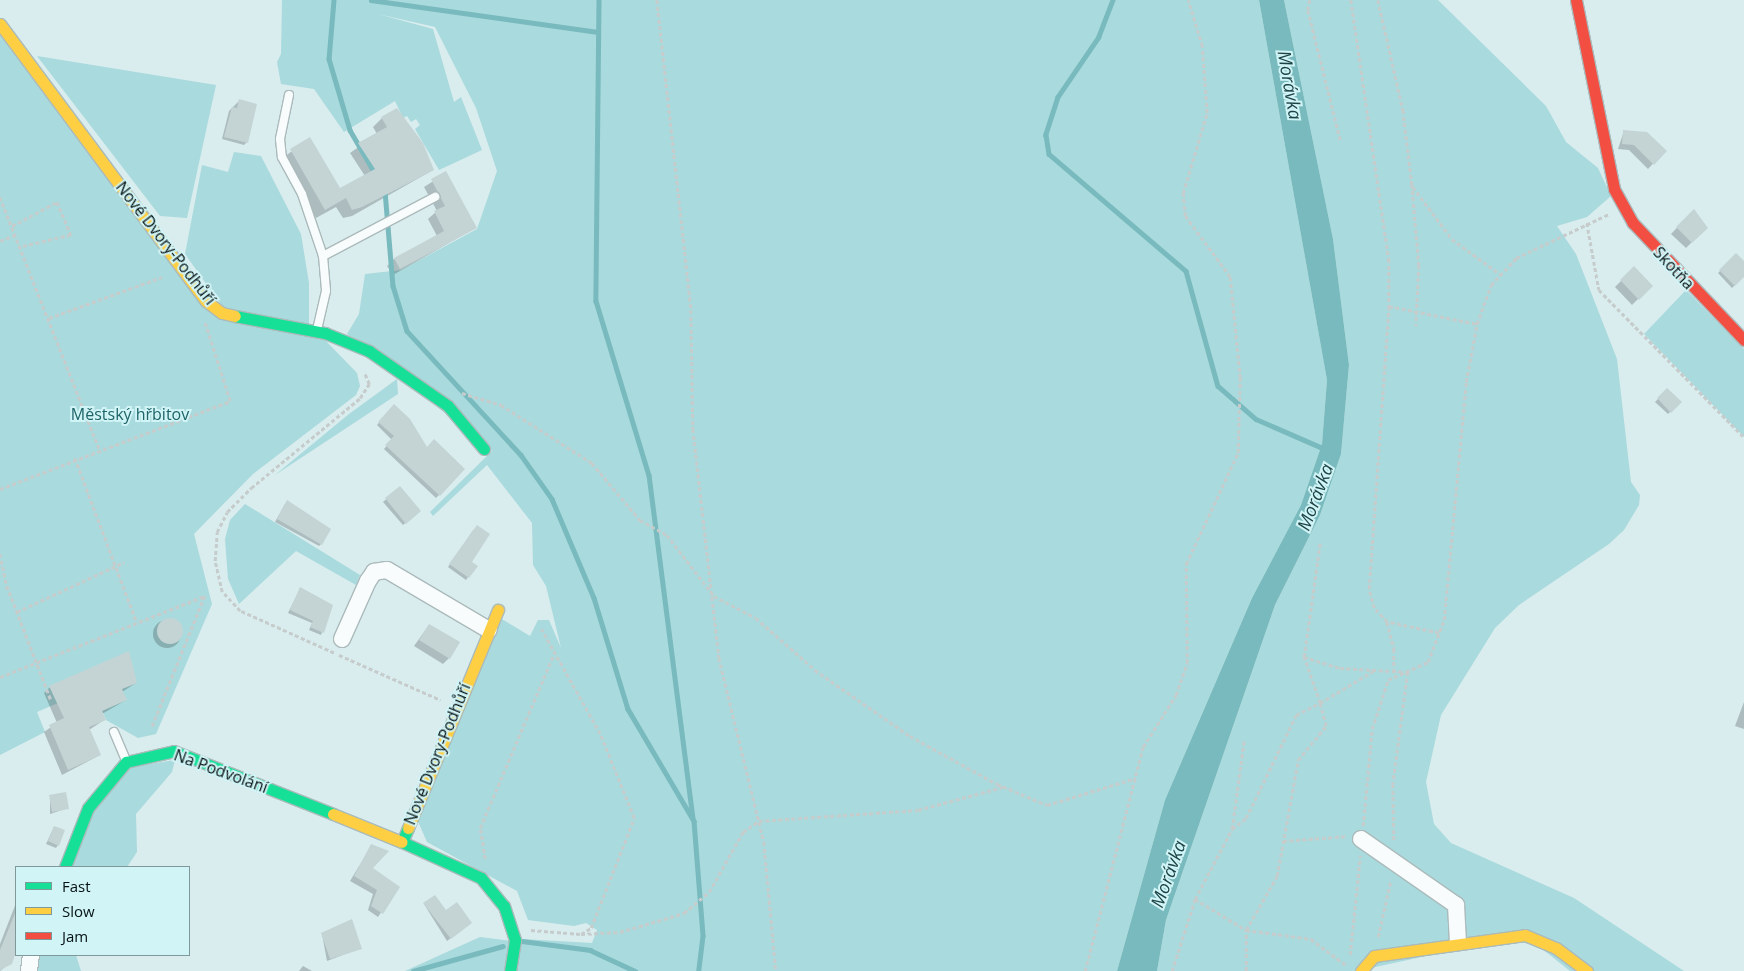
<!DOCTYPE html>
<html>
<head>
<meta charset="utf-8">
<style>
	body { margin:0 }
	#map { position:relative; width:1744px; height:971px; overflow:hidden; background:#d9ecee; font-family:"Open Sans",sans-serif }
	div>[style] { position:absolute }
	.green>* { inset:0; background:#a9dadd }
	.water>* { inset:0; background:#78babd }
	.shadow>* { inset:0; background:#0003 }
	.round { border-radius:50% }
	.stream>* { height:4.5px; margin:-2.25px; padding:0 2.25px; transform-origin:2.25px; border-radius:2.25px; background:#78babd }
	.building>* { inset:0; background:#c4d4d5 }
	.path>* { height:2.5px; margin-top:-1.25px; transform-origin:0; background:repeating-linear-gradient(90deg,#c6cccc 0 4px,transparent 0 6.5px) }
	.roads { filter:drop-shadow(1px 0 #abbabb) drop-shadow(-1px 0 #abbabb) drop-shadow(0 1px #abbabb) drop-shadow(0 -1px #abbabb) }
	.lane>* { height:8px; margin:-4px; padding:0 4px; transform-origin:4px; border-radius:4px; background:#f9fcfc }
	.street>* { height:16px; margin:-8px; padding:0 8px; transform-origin:8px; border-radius:8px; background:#f9fcfc }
	.fast>* { height:11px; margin:-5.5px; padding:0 5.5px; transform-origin:5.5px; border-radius:5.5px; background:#16e098 }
	.slow>* { height:11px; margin:-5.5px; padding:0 5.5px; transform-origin:5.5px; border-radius:5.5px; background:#ffcf43 }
	.jam>* { height:11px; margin:-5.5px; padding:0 5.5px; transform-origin:5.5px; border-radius:5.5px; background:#f24e42 }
	span { translate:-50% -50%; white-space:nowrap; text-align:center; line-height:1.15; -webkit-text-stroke:4px #d1f4f6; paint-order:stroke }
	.street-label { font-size:16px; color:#051112 }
	.park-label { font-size:16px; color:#1d6367 }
	.water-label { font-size:18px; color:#1c4446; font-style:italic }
	.legend { position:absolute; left:15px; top:866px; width:175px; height:90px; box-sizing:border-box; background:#d1f4f6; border:1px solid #7f999b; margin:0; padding:6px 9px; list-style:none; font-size:15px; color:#051112 }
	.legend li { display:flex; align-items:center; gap:10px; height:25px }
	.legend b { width:25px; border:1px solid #7f999b }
</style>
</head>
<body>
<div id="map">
	<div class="green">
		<i style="clip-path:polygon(282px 0,1259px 0,1327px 380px,1322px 444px,1301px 505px,1252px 598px,1165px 800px,1117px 971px,517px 971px,522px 939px,592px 943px,597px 930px,586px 923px,574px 926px,528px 920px,517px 891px,427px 842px,416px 817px,497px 616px,530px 636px,538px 620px,549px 620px,561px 648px,546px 586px,533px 565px,532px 523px,487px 465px,433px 516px,430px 512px,492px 451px,347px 334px,359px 314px,365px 274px,401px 270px,477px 229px,497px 171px,476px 108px,435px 27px,378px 14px,433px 29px,454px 102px,461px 97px,482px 150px,439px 170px,415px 129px,420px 125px,416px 119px,411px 122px,407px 116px,403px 118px,395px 101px,344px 132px,314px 89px,281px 84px,277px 62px,281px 54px)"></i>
		<i style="clip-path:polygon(1284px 0,1438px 0,1546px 106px,1566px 142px,1598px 168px,1611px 196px,1587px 217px,1557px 226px,1576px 254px,1617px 359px,1631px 482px,1640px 495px,1639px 505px,1624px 530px,1609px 544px,1519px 605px,1495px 628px,1441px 715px,1426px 782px,1434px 824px,1451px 843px,1574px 898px,1684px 971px,1570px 971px,1541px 948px,1509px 938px,1357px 971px,1157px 971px,1166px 920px,1275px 605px,1320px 515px,1341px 454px,1349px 365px,1333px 239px)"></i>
		<i style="clip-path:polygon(0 35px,202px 306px,324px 339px,357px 373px,360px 386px,356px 395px,253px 474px,194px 534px,212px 604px,156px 734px,138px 738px,106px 720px,93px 688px,37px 712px,45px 732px,0 755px)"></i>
		<i style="clip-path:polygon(37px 56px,216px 85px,187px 218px,160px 216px)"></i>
		<i style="clip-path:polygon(234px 152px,261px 156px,301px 234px,309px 283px,309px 326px,224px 309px,185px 254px,202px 165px,228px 172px)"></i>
		<i style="clip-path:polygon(1686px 290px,1744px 349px,1744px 437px,1644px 334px)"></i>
		<i style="clip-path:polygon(397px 379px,398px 394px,275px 475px,349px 414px)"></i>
		<i style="clip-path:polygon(245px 504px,360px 575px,356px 585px,296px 551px,239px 604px,228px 579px,225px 539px,230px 520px)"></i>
		<i style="clip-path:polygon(175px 760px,172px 772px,136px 814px,137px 852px,127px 867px,71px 867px,88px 818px,124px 768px)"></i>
		<i style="clip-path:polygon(480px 937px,512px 941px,507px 971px,405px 971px)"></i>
		<i style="clip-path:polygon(36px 955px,76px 955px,81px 971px,34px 971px)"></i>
	</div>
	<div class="water">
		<i style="clip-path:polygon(1259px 0,1284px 0,1333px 239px,1349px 365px,1341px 454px,1320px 515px,1275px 605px,1166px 920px,1157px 971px,1117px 971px,1165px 800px,1252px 598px,1301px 505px,1322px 444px,1327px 380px)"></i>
	</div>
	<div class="shadow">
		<i style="clip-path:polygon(240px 100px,247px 142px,244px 145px,222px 139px,229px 111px)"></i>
		<i style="clip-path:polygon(382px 118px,433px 170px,352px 216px,343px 218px,336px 207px,316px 218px,281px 159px,309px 139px,339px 190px,365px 176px,350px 153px,377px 134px,373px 127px)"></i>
		<i style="clip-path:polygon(1624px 131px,1665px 151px,1648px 169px,1629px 150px,1618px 149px)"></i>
		<i style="clip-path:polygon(446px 173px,475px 228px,393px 275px,387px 266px,394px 259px,437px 236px,428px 219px,437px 211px,424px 187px)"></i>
		<i style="clip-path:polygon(1694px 210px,1706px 228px,1686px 248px,1671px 234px)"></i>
		<i style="clip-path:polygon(1736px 255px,1744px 263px,1744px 276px,1732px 288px,1718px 273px)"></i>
		<i style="clip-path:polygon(1634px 268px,1651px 286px,1632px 305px,1615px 287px)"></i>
		<i style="clip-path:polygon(1667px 390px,1680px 402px,1668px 414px,1655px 402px)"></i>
		<i style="clip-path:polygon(394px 406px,426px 448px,464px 469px,436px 498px,384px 449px,392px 440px,377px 425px)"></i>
		<i style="clip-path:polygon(400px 487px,417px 514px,403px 525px,383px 502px)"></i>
		<i style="clip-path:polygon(285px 504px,321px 544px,319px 546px,275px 522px)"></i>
		<i style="clip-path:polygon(474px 529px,468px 577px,466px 580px,448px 567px)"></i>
		<i style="clip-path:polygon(300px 589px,331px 606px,321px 635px,309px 630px,312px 623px,288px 613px)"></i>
		<i class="round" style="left:153px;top:620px;width:28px;height:28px"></i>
		<i style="clip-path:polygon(429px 625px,449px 658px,443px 664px,414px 646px)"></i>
		<i style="clip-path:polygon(136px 683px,122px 692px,126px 700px,102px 714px,104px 720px,89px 730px,100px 755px,62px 775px,44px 732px,57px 723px,44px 693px,50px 687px)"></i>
		<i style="clip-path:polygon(1744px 702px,1744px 729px,1735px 726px)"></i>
		<i style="clip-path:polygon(50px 796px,68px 808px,50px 814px)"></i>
		<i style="clip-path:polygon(54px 827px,58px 845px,56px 848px,46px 844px)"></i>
		<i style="clip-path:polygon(372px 845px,371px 868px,398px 887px,378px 917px,368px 910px,373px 894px,350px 881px)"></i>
		<i style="clip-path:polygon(16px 903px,16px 947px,10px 963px,0 971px,0 944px)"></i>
		<i style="clip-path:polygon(424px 904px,446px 912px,468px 925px,447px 941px)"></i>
		<i style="clip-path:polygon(322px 934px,361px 948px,327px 961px)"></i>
		<i style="clip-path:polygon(303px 966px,312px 971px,299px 971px)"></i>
	</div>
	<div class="stream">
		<i style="left:334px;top:0;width:59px;rotate:94.8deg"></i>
		<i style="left:329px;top:59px;width:74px;rotate:73.5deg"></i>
		<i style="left:350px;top:130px;width:52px;rotate:60deg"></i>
		<i style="left:371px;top:0;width:229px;rotate:8deg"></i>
		<i style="left:599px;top:0;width:301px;rotate:90.6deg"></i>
		<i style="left:596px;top:301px;width:182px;rotate:73.1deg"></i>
		<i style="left:649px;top:475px;width:346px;rotate:82.7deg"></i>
		<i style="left:1113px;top:0;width:40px;rotate:111deg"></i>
		<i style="left:1099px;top:37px;width:73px;rotate:124.3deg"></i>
		<i style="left:1058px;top:97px;width:40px;rotate:108deg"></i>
		<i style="left:1046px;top:135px;width:19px;rotate:81deg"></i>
		<i style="left:1049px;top:154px;width:180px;rotate:40.5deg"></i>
		<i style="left:1186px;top:271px;width:119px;rotate:74.5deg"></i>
		<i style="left:1218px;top:386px;width:50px;rotate:41deg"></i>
		<i style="left:1256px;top:419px;width:75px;rotate:23.5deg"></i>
		<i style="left:385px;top:191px;width:95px;rotate:85.2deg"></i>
		<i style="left:393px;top:286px;width:47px;rotate:72.7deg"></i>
		<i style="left:407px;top:331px;width:168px;rotate:47.4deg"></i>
		<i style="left:521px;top:455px;width:54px;rotate:54.8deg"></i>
		<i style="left:552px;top:499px;width:108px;rotate:67deg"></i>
		<i style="left:594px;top:598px;width:116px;rotate:73deg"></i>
		<i style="left:628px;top:709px;width:130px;rotate:59.5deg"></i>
		<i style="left:694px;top:821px;width:115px;rotate:85.5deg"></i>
		<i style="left:703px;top:936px;width:35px;rotate:97deg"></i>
		<i style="left:522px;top:941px;width:69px;rotate:7.5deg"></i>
		<i style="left:590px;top:950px;width:50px;rotate:25deg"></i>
		<i style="left:413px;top:971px;width:93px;rotate:-15.5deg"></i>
	</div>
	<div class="building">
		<i style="clip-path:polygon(239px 99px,257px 104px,248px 143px,224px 137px,232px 107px,237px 108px)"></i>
		<i style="clip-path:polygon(397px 108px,423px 143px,434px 170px,362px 207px,352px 210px,346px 198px,325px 210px,290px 149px,310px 137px,340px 188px,375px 169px,358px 143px,387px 127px,381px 117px)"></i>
		<i style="clip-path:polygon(1623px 130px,1647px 132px,1667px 151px,1654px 165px,1634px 145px,1622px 144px)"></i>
		<i style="clip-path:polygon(446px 171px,477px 228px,400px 269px,394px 258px,444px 231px,434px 211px,445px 206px,431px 179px)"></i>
		<i style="clip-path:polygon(1694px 209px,1708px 228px,1692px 243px,1676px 227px)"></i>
		<i style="clip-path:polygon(1736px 253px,1744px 261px,1744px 277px,1735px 286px,1719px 270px)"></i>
		<i style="clip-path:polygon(1634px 266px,1653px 286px,1639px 300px,1620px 280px)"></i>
		<i style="clip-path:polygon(1667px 388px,1682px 402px,1671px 413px,1657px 398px)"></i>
		<i style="clip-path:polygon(394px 404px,410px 419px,427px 447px,434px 439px,465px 469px,440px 496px,385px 445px,394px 436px,378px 422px)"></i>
		<i style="clip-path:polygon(400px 486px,421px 511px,406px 524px,385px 498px)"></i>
		<i style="clip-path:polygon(287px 500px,331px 529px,322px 545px,277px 519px)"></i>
		<i style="clip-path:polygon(477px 525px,490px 534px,472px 562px,478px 566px,469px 578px,449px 564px)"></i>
		<i style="clip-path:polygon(300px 587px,333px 605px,324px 633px,310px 627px,313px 621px,290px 610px)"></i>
		<i class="round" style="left:157px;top:618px;width:26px;height:26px"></i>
		<i style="clip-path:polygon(429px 624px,460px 642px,450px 659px,419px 640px)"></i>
		<i style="clip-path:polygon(129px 651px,137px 683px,122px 689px,127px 700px,102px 711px,106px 720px,89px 727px,101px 755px,68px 770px,49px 725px,64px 718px,49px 686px)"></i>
		<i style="clip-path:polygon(66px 792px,69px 809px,52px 812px,49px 795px)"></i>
		<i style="clip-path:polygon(54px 826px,65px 830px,59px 846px,48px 841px)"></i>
		<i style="clip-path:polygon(371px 844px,389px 851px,373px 868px,400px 887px,383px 914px,371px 906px,377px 890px,354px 876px)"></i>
		<i style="clip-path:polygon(435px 895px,446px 910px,457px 902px,472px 923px,451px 939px,423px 903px)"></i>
		<i style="clip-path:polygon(16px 911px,16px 952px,12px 964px,0 970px,0 950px)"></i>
		<i style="clip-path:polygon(352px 919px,362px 949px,330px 959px,321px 933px)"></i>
	</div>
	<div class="path">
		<i style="left:657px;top:0;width:312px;rotate:83.7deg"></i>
		<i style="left:691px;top:310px;width:119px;rotate:89deg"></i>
		<i style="left:693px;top:429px;width:230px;rotate:83.5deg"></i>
		<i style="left:719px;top:658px;width:189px;rotate:76.3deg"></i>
		<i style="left:764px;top:842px;width:130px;rotate:84.7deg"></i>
		<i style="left:1310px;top:0;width:10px;rotate:101deg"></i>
		<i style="left:1308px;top:10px;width:136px;rotate:76deg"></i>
		<i style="left:1351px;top:0;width:262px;rotate:81.7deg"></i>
		<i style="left:1389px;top:259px;width:47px;rotate:90deg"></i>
		<i style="left:1378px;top:0;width:113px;rotate:77.2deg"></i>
		<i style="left:1403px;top:110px;width:75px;rotate:83.1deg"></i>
		<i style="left:1412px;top:184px;width:81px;rotate:85.1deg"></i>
		<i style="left:1419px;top:265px;width:61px;rotate:92.8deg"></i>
		<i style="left:1413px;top:187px;width:65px;rotate:53.1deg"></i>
		<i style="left:1452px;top:239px;width:61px;rotate:36.3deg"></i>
		<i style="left:0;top:197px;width:270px;rotate:68.5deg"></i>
		<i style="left:1587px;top:223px;width:68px;rotate:79.8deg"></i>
		<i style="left:1599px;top:290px;width:206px;rotate:45.4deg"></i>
		<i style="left:12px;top:226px;width:51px;rotate:-28.1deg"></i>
		<i style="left:57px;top:202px;width:36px;rotate:67deg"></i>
		<i style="left:71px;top:235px;width:51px;rotate:166.5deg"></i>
		<i style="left:0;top:241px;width:16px;rotate:-22deg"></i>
		<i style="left:49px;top:318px;width:120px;rotate:-19.9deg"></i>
		<i style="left:462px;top:393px;width:41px;rotate:17.1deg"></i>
		<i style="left:501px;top:405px;width:108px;rotate:32.5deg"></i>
		<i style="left:592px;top:463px;width:75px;rotate:49.9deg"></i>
		<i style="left:640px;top:520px;width:31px;rotate:29deg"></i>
		<i style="left:667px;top:535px;width:77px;rotate:52.4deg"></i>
		<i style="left:714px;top:596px;width:47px;rotate:27.6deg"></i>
		<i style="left:756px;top:618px;width:79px;rotate:41.4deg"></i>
		<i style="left:815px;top:670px;width:116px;rotate:34.8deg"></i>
		<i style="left:910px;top:736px;width:99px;rotate:28.9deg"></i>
		<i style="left:997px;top:784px;width:54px;rotate:22.8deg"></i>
		<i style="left:1047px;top:805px;width:93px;rotate:-16.9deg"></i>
		<i style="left:75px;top:458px;width:176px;rotate:69.4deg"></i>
		<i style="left:0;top:489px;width:246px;rotate:-20.9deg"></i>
		<i style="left:230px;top:401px;width:82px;rotate:-107.8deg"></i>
		<i style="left:0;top:554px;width:33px;rotate:78deg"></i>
		<i style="left:7px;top:586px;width:122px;rotate:68.9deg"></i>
		<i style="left:17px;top:612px;width:118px;rotate:-25deg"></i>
		<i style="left:1387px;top:622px;width:28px;rotate:75deg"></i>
		<i style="left:1394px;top:649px;width:23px;rotate:90deg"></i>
		<i style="left:1439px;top:633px;width:53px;rotate:-168.1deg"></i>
		<i style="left:1387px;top:622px;width:19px;rotate:-133deg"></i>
		<i style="left:1374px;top:608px;width:20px;rotate:-105deg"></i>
		<i style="left:1369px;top:589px;width:284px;rotate:-86deg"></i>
		<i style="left:1389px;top:306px;width:90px;rotate:11.6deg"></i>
		<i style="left:334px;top:653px;width:103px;rotate:-155.9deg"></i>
		<i style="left:240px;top:611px;width:26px;rotate:-133deg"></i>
		<i style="left:222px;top:592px;width:32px;rotate:-103deg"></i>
		<i style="left:215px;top:561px;width:29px;rotate:-86deg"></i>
		<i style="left:217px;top:532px;width:22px;rotate:-63deg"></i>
		<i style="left:227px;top:512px;width:34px;rotate:-45deg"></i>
		<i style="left:251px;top:488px;width:141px;rotate:-39.5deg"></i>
		<i style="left:360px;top:398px;width:17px;rotate:-57deg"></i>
		<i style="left:369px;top:384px;width:13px;rotate:-113deg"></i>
		<i style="left:339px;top:655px;width:111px;rotate:23.8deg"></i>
		<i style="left:1304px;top:657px;width:38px;rotate:17deg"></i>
		<i style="left:1340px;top:668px;width:68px;rotate:3.4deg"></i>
		<i style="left:1408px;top:672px;width:113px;rotate:97.6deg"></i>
		<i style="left:1393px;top:784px;width:59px;rotate:89deg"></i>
		<i style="left:0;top:677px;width:220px;rotate:-21.6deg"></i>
		<i style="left:205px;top:596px;width:141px;rotate:112deg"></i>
		<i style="left:1363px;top:826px;width:97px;rotate:-84.7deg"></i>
		<i style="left:1372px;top:729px;width:52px;rotate:-71.9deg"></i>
		<i style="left:1388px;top:680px;width:44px;rotate:-24.2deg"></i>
		<i style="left:1428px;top:662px;width:45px;rotate:-69.1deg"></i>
		<i style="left:1444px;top:620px;width:239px;rotate:-84.7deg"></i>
		<i style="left:1466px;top:382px;width:59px;rotate:-79.3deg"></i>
		<i style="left:1477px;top:324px;width:41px;rotate:-70.3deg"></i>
		<i style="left:1491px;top:285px;width:37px;rotate:-47deg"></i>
		<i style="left:1516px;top:258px;width:103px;rotate:-25.3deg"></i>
		<i style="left:1232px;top:829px;width:18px;rotate:-38deg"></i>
		<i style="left:1246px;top:818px;width:114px;rotate:-64.1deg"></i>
		<i style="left:1296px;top:715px;width:27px;rotate:-27deg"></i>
		<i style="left:1320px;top:703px;width:49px;rotate:-109.2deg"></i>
		<i style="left:1304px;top:657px;width:115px;rotate:-82deg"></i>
		<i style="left:1283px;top:841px;width:65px;rotate:-4.4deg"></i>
		<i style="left:485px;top:859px;width:31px;rotate:-99deg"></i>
		<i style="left:480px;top:828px;width:187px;rotate:-67deg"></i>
		<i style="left:1195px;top:899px;width:60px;rotate:31.3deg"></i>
		<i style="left:1246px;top:930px;width:66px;rotate:7.9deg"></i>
		<i style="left:1311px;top:939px;width:44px;rotate:36.6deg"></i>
		<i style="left:531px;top:930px;width:50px;rotate:4.6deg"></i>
		<i style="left:581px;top:934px;width:12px;rotate:-31deg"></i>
		<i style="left:591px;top:928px;width:118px;rotate:-68.6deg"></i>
		<i style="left:634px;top:818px;width:91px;rotate:-112deg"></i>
		<i style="left:600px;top:734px;width:120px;rotate:-119.3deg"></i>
		<i style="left:581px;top:934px;width:39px;rotate:-3deg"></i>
		<i style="left:620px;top:932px;width:67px;rotate:-16.5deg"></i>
		<i style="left:684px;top:913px;width:33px;rotate:-40deg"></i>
		<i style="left:709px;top:892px;width:69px;rotate:-60.5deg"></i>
		<i style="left:743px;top:832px;width:19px;rotate:-35deg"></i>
		<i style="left:759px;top:821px;width:159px;rotate:-4deg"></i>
		<i style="left:918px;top:810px;width:88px;rotate:-15.1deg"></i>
		<i style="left:1378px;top:937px;width:59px;rotate:-77.4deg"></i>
		<i style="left:1350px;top:955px;width:100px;rotate:-84.2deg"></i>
		<i style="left:1085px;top:971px;width:231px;rotate:-75.5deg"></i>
		<i style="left:1143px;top:747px;width:62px;rotate:-57.6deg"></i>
		<i style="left:1176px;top:695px;width:34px;rotate:-71deg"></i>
		<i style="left:1187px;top:663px;width:99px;rotate:-90.6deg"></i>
		<i style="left:1186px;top:564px;width:123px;rotate:-64.9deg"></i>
		<i style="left:1238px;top:453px;width:75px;rotate:-88.5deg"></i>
		<i style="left:1240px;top:378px;width:101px;rotate:-95.7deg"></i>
		<i style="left:1230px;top:277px;width:76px;rotate:-126.4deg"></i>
		<i style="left:1185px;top:216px;width:23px;rotate:-95deg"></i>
		<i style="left:1183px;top:193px;width:84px;rotate:-73.3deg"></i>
		<i style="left:1207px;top:113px;width:67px;rotate:-94.3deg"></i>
		<i style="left:1202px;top:46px;width:48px;rotate:-106.9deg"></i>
		<i style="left:1172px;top:971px;width:76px;rotate:-72.3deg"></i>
		<i style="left:1195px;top:899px;width:79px;rotate:-62.1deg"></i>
		<i style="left:1232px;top:829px;width:90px;rotate:-82.3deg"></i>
		<i style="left:1246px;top:971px;width:41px;rotate:-90deg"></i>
		<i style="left:1246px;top:930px;width:62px;rotate:-60.1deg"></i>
		<i style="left:1277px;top:876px;width:118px;rotate:-79.7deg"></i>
		<i style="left:1298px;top:760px;width:44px;rotate:-50.5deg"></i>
		<i style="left:1326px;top:726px;width:24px;rotate:-105deg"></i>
		<i style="left:1320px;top:703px;width:62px;rotate:-31.1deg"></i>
	</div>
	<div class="roads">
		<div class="lane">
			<i style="left:289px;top:95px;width:45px;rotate:101.6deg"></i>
			<i style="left:280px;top:139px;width:18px;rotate:84deg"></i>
			<i style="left:282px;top:157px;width:42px;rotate:61.6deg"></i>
			<i style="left:302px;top:194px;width:65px;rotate:71.3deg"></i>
			<i style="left:323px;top:256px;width:35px;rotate:85deg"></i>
			<i style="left:326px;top:291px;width:40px;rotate:103deg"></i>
			<i style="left:323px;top:256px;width:127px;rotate:-27.8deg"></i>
			<i style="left:114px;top:732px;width:30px;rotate:67deg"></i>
		</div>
		<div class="street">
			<i style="left:342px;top:639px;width:64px;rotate:-65.9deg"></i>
			<i style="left:368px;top:581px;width:11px;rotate:-56deg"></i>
			<i style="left:374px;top:572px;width:13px;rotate:-9deg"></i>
			<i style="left:387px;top:570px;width:118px;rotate:30.5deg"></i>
			<i style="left:1361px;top:839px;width:116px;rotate:34.8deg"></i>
			<i style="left:1456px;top:905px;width:37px;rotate:87deg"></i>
			<i style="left:29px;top:971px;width:16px;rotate:-83deg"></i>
		</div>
		<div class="fast">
			<i style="left:235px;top:316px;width:92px;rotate:10.7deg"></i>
			<i style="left:325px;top:333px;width:48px;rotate:22.2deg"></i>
			<i style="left:369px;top:351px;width:96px;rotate:34.8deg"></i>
			<i style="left:448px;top:406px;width:56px;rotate:50.1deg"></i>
			<i style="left:408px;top:828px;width:15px;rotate:113deg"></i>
			<i style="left:402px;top:842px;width:87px;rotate:24.5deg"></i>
			<i style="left:481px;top:878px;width:36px;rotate:51deg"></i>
			<i style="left:504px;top:906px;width:36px;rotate:72deg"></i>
			<i style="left:515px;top:940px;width:31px;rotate:99deg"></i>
			<i style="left:65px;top:867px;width:63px;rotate:-68.7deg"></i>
			<i style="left:88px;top:808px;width:60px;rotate:-50.4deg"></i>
			<i style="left:126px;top:762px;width:49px;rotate:-12.9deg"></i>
			<i style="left:174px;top:751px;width:171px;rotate:21.6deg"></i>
		</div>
		<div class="slow">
			<i style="left:0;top:24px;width:345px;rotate:53.4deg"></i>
			<i style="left:206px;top:301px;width:20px;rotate:37deg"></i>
			<i style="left:222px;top:313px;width:13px;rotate:13deg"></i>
			<i style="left:333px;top:814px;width:74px;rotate:22.1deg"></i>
			<i style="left:408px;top:828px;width:236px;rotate:-67.6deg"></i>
			<i style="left:1361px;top:971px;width:20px;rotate:-49deg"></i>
			<i style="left:1374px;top:956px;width:152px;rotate:-7.9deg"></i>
			<i style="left:1525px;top:935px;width:34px;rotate:23deg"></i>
			<i style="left:1556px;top:948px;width:39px;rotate:37deg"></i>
		</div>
		<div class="jam">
			<i style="left:1576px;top:0;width:193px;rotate:78.6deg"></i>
			<i style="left:1614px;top:189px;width:39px;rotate:61deg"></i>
			<i style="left:1633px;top:223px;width:161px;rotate:46.5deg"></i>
		</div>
	</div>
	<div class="street-label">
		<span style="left:166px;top:243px;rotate:52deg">Nové Dvory-Podhůří</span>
		<span style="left:1674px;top:268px;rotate:47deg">Skotňa</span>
		<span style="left:437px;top:754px;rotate:-68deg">Nové Dvory-Podhůří</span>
		<span style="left:221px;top:771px;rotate:20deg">Na Podvolání</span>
	</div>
	<div class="park-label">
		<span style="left:130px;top:414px">Městský hřbitov</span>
	</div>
	<div class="water-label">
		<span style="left:1290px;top:85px;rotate:80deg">Morávka</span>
		<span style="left:1315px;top:497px;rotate:-69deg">Morávka</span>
		<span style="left:1168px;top:874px;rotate:-70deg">Morávka</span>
	</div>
	<ul class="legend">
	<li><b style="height:6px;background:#16e098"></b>Fast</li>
	<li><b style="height:6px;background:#ffcf43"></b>Slow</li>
	<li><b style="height:6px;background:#f24e42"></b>Jam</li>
	</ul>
</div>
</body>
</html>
